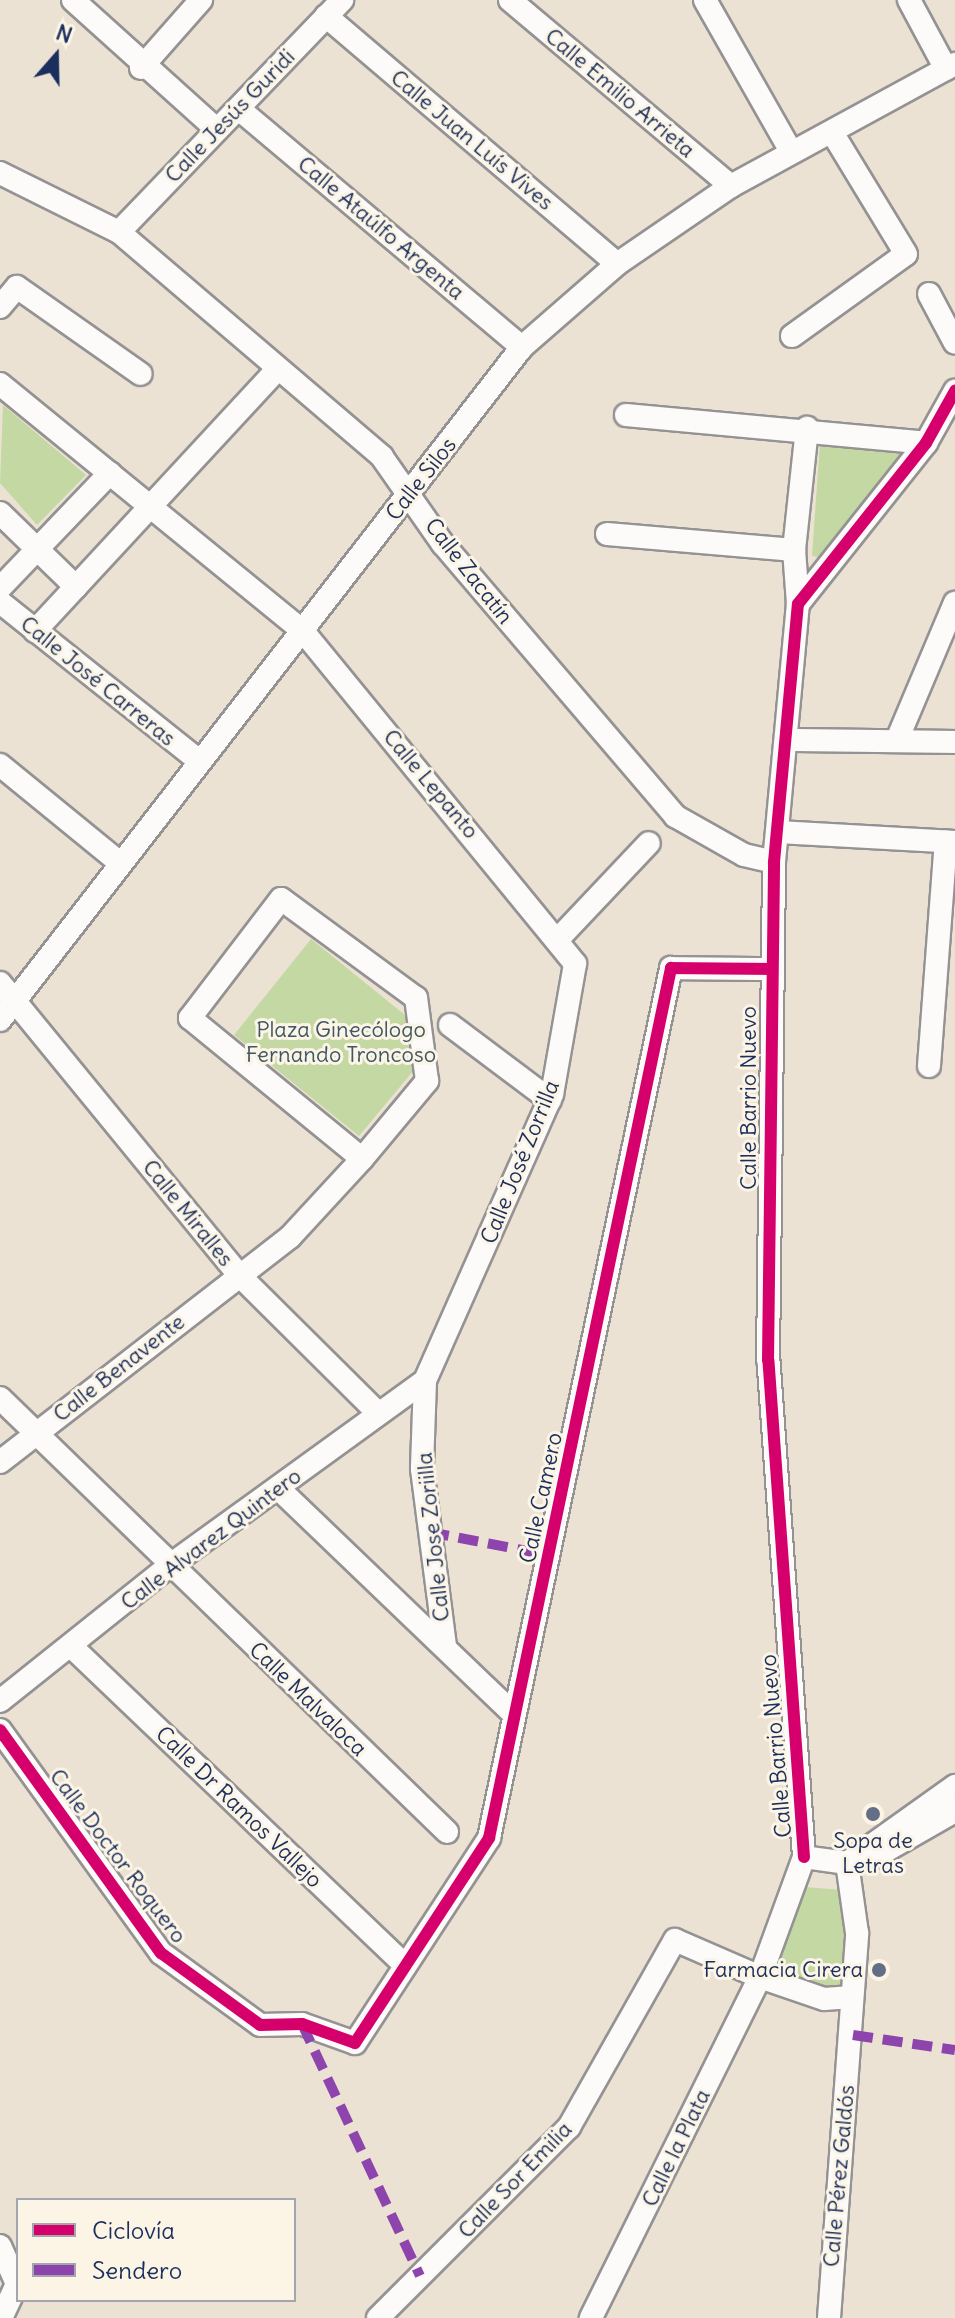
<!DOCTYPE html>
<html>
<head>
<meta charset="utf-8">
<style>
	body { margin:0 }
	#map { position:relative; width:955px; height:2318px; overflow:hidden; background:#ece2d4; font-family:Delius,sans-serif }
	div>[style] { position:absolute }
	.green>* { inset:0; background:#c4d8a4 }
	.roads { filter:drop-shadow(2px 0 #949293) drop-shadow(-2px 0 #949293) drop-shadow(0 2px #949293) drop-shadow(0 -2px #949293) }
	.minor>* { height:22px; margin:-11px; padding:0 11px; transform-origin:11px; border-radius:11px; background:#fcfbf9 }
	.quiet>* { height:10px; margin-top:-5px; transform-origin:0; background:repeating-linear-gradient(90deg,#8e44ad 0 20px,transparent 0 30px) }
	.cycleway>* { height:12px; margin:-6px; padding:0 6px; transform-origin:6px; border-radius:6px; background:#d6006c }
	.dots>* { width:22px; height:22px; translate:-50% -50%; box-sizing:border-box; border:4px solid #fcf5e5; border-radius:50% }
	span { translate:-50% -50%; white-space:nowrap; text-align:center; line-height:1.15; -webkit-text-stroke:6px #fcf5e5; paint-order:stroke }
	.street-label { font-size:22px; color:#1b2f5e }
	.park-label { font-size:22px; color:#3d5766 }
	.poi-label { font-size:22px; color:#1b2f5e }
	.right { translate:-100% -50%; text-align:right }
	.legend { position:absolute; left:16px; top:2198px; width:280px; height:104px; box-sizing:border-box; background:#fcf5e5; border:2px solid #a2a6af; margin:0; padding:10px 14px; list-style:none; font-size:24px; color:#1b2f5e }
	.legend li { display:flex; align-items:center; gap:16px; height:40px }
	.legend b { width:40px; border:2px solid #a2a6af }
	.north { position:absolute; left:16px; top:16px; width:80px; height:80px; -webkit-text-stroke:6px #fcf5e5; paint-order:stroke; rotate:20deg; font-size:22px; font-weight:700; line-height:32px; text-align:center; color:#1b2f5e }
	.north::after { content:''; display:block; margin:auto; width:28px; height:36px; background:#1b2f5e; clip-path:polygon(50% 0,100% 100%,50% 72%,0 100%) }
</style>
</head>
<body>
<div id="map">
	<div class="green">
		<i style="clip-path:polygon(3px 405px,86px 475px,37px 525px,0 483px)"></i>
		<i style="clip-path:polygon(820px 442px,903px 452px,827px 559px,812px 556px)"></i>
		<i style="clip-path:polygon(311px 939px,405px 1015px,414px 1070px,359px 1136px,234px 1035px)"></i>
		<i style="clip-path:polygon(805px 1887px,843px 1890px,849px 1978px,831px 1993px,782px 1973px,775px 1963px,796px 1894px)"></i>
	</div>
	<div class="roads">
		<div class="minor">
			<i style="left:73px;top:0;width:191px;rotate:42deg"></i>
			<i style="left:510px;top:0;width:289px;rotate:40.1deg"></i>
			<i style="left:705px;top:0;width:170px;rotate:60.4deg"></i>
			<i style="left:909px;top:0;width:78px;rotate:61.8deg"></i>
			<i style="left:326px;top:16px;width:382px;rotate:40.4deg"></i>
			<i style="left:141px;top:68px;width:91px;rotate:-48.6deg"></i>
			<i style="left:239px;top:109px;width:370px;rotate:40.1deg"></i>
			<i style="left:0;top:173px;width:133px;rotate:26.4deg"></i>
			<i style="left:119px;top:232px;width:346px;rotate:40.5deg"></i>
			<i style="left:382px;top:457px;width:106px;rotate:55deg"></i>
			<i style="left:443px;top:544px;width:358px;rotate:49.5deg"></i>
			<i style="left:675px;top:816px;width:79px;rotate:29.5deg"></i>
			<i style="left:744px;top:855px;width:31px;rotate:13deg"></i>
			<i style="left:119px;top:232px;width:322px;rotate:-46.1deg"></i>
			<i style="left:929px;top:294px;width:55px;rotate:62deg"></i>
			<i style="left:0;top:307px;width:26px;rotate:-50deg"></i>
			<i style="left:17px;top:287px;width:151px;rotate:35.1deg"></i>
			<i style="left:792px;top:336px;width:140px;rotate:-35.7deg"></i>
			<i style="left:906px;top:254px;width:140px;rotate:-121.3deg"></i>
			<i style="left:0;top:384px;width:390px;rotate:39.2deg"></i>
			<i style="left:302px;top:630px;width:431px;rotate:50.7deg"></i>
			<i style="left:575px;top:964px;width:132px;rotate:100deg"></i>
			<i style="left:552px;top:1094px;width:314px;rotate:113.9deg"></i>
			<i style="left:425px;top:1381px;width:88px;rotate:92deg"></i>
			<i style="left:422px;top:1469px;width:178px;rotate:82.6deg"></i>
			<i style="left:626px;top:415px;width:301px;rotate:5.3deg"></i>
			<i style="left:0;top:513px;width:106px;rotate:44.2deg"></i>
			<i style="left:607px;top:534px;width:188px;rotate:4.9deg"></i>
			<i style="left:0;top:588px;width:159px;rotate:-46.3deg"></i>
			<i style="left:0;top:602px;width:252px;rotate:38.6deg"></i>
			<i style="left:798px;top:604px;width:54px;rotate:-94.2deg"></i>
			<i style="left:794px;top:550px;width:123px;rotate:-83.9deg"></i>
			<i style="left:35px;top:631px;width:356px;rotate:-47.2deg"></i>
			<i style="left:786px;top:740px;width:169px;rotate:0.7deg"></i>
			<i style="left:897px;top:740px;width:149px;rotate:-67.1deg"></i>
			<i style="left:0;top:765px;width:155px;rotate:39.2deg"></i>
			<i style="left:778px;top:832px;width:177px;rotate:3.2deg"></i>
			<i style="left:560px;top:937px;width:129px;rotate:-46.6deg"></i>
			<i style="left:0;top:983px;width:377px;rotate:50.7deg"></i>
			<i style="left:239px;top:1275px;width:193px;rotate:44.8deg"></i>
			<i style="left:0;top:1020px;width:852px;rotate:-52.2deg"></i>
			<i style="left:522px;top:347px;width:126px;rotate:-41.1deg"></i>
			<i style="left:617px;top:264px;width:138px;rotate:-34.4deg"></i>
			<i style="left:731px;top:186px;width:255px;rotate:-28.6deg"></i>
			<i style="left:450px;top:1025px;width:125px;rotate:36.9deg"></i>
			<i style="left:929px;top:1066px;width:225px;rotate:-85.7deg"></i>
			<i style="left:0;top:1398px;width:623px;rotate:44.15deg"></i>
			<i style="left:0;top:1462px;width:367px;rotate:-37.8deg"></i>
			<i style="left:290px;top:1237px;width:106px;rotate:-47.3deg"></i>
			<i style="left:362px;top:1159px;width:102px;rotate:-50.2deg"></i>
			<i style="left:427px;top:1081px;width:84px;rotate:-97.5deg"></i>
			<i style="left:416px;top:998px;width:167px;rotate:-143.7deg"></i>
			<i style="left:281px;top:899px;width:150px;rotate:127.4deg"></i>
			<i style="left:190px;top:1018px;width:222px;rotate:39.3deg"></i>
			<i style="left:279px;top:1489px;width:325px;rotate:43.8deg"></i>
			<i style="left:73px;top:1648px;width:459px;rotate:43.7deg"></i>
			<i style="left:0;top:1701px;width:216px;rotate:-38.6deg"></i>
			<i style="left:169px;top:1566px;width:316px;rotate:-35.9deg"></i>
			<i style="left:0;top:1730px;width:275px;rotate:54.2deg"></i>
			<i style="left:161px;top:1953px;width:122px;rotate:36deg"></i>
			<i style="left:260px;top:2025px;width:42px;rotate:-1.4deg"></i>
			<i style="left:302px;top:2024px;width:56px;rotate:19.7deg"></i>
			<i style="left:355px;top:2043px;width:245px;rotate:-56.8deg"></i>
			<i style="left:489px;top:1838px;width:889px;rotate:-78.18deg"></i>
			<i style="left:671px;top:968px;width:99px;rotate:0.6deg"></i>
			<i style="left:804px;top:1857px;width:498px;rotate:-94.1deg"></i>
			<i style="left:768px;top:1360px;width:498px;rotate:-89.3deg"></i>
			<i style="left:774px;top:862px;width:259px;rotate:-84.7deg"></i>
			<i style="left:798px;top:604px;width:206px;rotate:-51.5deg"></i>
			<i style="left:926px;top:443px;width:60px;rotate:-60.9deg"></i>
			<i style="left:873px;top:1858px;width:95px;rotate:-29.8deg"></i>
			<i style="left:847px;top:1863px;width:133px;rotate:-35.5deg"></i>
			<i style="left:0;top:2246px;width:42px;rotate:65.9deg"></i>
			<i style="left:17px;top:2284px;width:38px;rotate:115deg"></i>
			<i style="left:378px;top:2318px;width:270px;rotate:-45deg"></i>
			<i style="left:569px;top:2127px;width:215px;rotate:-60.5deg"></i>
			<i style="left:675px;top:1940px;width:93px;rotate:23.5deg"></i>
			<i style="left:760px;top:1977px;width:381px;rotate:116.4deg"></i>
			<i style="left:829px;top:2318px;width:386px;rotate:-85.8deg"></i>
			<i style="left:857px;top:1933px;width:71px;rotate:-98.1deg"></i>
			<i style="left:847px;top:1863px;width:43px;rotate:-172.1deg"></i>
			<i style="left:804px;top:1857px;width:128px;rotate:110.1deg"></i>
			<i style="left:760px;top:1977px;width:68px;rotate:19deg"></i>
			<i style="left:824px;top:1999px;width:28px;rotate:-4deg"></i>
		</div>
	</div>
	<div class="quiet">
		<i style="left:429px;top:1532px;width:122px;rotate:10.9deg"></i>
		<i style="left:302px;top:2024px;width:278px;rotate:64.9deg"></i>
		<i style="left:853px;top:2035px;width:103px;rotate:8.4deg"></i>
	</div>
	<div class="cycleway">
		<i style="left:0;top:1730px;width:275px;rotate:54.2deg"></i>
		<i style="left:161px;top:1953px;width:122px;rotate:36deg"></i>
		<i style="left:260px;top:2025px;width:42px;rotate:-1.4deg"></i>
		<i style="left:302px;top:2024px;width:56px;rotate:19.7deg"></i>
		<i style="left:355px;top:2043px;width:245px;rotate:-56.8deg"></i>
		<i style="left:489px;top:1838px;width:889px;rotate:-78.18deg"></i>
		<i style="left:671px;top:968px;width:99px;rotate:0.6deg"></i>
		<i style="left:804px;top:1857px;width:498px;rotate:-94.1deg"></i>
		<i style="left:768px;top:1360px;width:498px;rotate:-89.3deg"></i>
		<i style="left:774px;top:862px;width:259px;rotate:-84.7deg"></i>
		<i style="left:798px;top:604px;width:206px;rotate:-51.5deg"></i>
		<i style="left:926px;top:443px;width:60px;rotate:-60.9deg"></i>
	</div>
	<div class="dots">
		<i style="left:873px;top:1814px;background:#646e87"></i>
		<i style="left:879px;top:1970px;background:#646e87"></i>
	</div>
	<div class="street-label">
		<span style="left:620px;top:93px;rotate:40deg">Calle Emilio Arrieta</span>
		<span style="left:230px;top:116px;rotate:-46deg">Calle Jesús Guridi</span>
		<span style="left:472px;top:140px;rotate:40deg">Calle Juan Luís Vives</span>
		<span style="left:381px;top:228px;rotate:40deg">Calle Ataúlfo Argenta</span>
		<span style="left:421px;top:479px;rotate:-52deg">Calle Silos</span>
		<span style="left:469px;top:571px;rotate:52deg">Calle Zacatín</span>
		<span style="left:98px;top:681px;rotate:39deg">Calle José Carreras</span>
		<span style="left:431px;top:784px;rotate:50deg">Calle Lepanto</span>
		<span style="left:749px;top:1098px;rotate:-90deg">Calle Barrio Nuevo</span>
		<span style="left:520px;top:1162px;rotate:-68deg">Calle José Zorrilla</span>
		<span style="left:188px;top:1213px;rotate:51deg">Calle Miralles</span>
		<span style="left:119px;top:1368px;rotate:-38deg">Calle Benavente</span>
		<span style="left:541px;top:1498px;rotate:-78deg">Calle Camero</span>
		<span style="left:433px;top:1537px;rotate:-96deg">Calle Jose Zoriilla</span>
		<span style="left:211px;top:1539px;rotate:-37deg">Calle Alvarez Quintero</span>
		<span style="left:308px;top:1699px;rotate:44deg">Calle Malvaloca</span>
		<span style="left:776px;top:1746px;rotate:-95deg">Calle Barrio Nuevo</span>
		<span style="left:239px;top:1807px;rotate:44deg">Calle Dr Ramos Vallejo</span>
		<span style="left:118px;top:1856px;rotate:53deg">Calle Doctor Roquero</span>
		<span style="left:676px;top:2148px;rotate:-64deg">Calle la Plata</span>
		<span style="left:839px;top:2176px;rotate:-85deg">Calle Pérez Galdós</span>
		<span style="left:515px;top:2180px;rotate:-46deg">Calle Sor Emilia</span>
	</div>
	<div class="park-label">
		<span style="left:341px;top:1042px">Plaza Ginecólogo<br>Fernando Troncoso</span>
	</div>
	<div class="poi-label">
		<span style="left:873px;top:1853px">Sopa de<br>Letras</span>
		<span class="right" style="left:863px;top:1970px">Farmacia Cirera</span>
	</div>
	<ul class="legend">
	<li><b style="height:10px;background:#d6006c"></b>Ciclovía</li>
	<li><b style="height:10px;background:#8e44ad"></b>Sendero</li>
	</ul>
	<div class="north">N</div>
</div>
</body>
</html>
